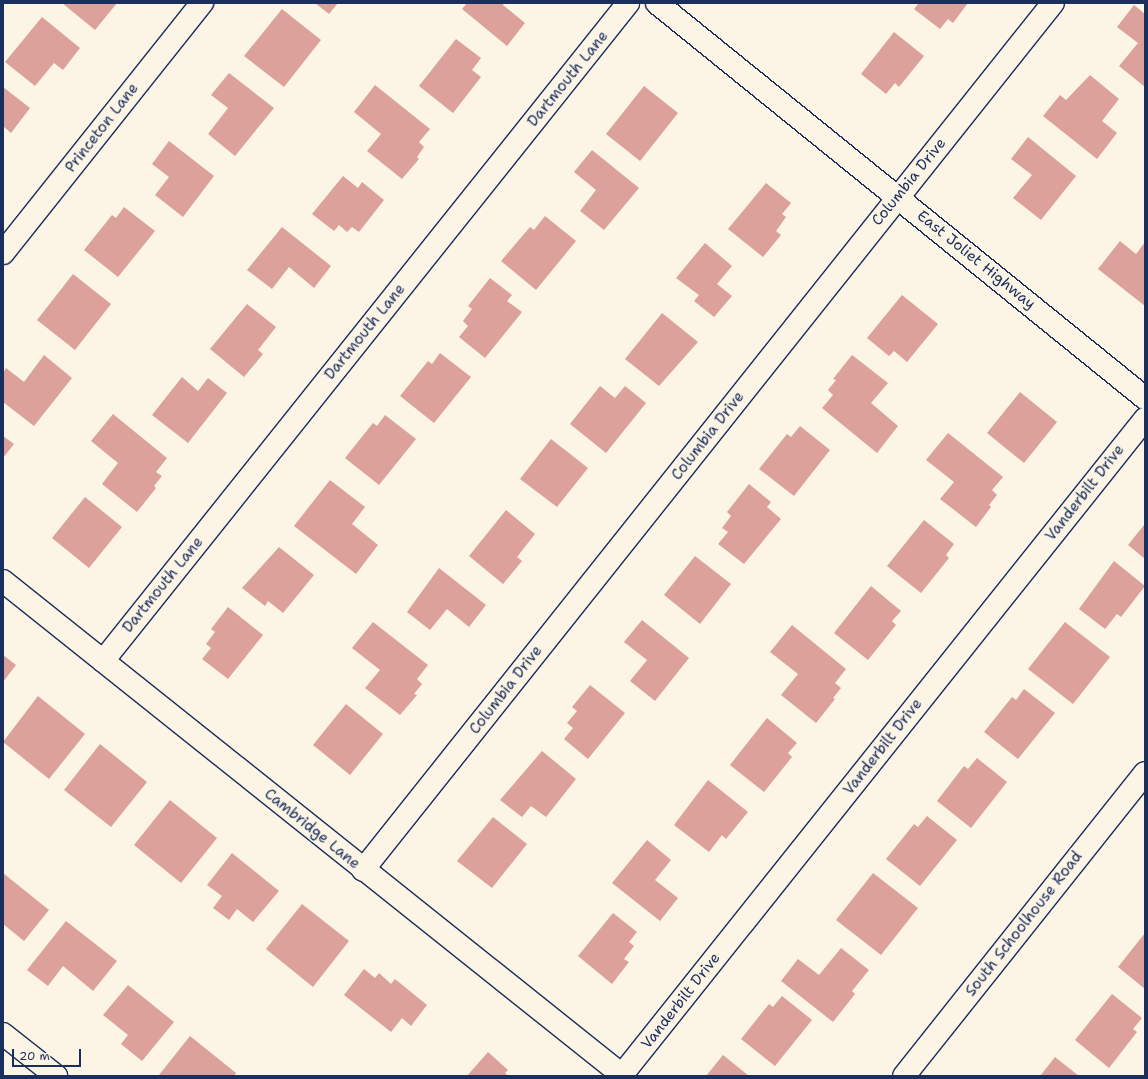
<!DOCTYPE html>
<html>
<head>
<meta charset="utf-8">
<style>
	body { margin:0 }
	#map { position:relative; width:1148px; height:1079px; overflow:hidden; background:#fcf5e5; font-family:"Shantell Sans",sans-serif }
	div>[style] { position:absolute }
	.building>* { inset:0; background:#dba19a }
	.roads { filter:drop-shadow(1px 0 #1b2f5e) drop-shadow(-1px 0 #1b2f5e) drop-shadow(0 1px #1b2f5e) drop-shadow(0 -1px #1b2f5e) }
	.minor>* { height:22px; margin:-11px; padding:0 11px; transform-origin:11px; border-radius:11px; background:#fcf5e5 }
	.tertiary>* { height:22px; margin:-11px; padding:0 11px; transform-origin:11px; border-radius:11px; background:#fcf5e5 }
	span { translate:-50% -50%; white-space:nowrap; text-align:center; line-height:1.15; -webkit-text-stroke:3px #fcf5e5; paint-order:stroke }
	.street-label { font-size:15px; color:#1b2f5e }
	.frame { position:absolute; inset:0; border:4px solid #1b2f5e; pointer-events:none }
	.scale { position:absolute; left:12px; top:1049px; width:69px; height:18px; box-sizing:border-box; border:2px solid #1b2f5e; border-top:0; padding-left:5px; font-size:12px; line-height:14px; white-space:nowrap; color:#1b2f5e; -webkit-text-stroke:3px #fcf5e5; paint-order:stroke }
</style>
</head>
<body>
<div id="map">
	<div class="building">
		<i style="clip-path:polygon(62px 3px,117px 3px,95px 30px)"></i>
		<i style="clip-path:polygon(315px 3px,338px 3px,329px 14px)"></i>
		<i style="clip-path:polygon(467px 3px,504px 3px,503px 5px,525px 23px,507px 46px,462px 9px)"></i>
		<i style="clip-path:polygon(919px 3px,968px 3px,953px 23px,948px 19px,940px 29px,914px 9px)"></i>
		<i style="clip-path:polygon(1134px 5px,1145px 14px,1145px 87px,1119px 66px,1138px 43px,1117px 27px)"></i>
		<i style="clip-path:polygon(282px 9px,321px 40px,284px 87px,244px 56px)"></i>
		<i style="clip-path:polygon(42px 17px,80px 48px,63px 70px,54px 63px,35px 86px,5px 62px)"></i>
		<i style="clip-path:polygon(894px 32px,924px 56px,899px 87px,895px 83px,886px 94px,861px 74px)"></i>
		<i style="clip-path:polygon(456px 39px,481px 58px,472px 70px,481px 77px,453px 113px,419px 86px)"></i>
		<i style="clip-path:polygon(229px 73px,274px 108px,235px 156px,208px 134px,228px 108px,211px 95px)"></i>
		<i style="clip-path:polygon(1090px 75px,1119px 99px,1102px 121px,1117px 133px,1097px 159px,1043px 116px,1060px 95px,1066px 100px)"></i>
		<i style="clip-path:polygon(375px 85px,430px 129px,419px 142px,424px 147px,417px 157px,419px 159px,402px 179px,367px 151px,381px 134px,354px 112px)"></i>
		<i style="clip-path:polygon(644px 86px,678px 113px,640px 161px,606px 134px)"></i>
		<i style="clip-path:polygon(3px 87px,30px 108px,11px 133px,3px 126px)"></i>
		<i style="clip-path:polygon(1028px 137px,1076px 176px,1041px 220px,1013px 198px,1032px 175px,1011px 159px)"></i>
		<i style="clip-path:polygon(169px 141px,214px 176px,183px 217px,155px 195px,169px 177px,152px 164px)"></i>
		<i style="clip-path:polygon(592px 150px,639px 188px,604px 230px,580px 211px,596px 190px,574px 172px)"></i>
		<i style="clip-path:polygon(343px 176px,358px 188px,362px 182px,384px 200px,359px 232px,352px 227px,347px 232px,339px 225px,334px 231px,312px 214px)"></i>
		<i style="clip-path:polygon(766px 183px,791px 203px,782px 214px,786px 217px,776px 231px,781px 235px,763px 257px,728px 229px)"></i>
		<i style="clip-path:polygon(124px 207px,155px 231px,118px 277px,84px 250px,112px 215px,116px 218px)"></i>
		<i style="clip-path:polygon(545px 216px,576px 241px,536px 290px,501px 261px,530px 227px,534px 230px)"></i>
		<i style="clip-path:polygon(282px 227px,331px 266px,314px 288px,289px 267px,272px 289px,247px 270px)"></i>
		<i style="clip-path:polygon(1120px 241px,1136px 254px,1145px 242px,1145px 306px,1098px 269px)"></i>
		<i style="clip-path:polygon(705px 243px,732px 266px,717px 284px,732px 296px,714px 317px,694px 301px,699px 295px,676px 278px)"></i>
		<i style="clip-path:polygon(73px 274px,111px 304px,75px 350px,37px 320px)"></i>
		<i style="clip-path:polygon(490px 278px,512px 295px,507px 301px,522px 312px,485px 358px,459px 337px,468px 326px,463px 321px,472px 309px,468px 306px)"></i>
		<i style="clip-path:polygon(902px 295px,938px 324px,907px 362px,894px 351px,889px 356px,867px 338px)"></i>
		<i style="clip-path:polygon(247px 304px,276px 327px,258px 350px,263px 354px,244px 377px,210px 349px)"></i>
		<i style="clip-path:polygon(662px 313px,698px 342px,659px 386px,625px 359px)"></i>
		<i style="clip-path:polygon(440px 353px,471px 377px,434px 423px,400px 396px,428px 361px,432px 364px)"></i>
		<i style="clip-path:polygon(44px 355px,72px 378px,34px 426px,3px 402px,3px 373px,6px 368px,24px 382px)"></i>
		<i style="clip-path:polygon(852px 355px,888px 383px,871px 403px,898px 426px,877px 453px,822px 408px,833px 395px,828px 390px,836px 380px,833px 379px)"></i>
		<i style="clip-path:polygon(182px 377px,198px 391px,208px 378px,227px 393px,188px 443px,152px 415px)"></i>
		<i style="clip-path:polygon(600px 386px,615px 398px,625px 386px,646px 403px,606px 453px,570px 424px)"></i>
		<i style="clip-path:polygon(1020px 392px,1057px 422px,1024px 463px,987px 433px)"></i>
		<i style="clip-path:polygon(113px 414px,167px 458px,156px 472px,162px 476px,154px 486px,156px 488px,137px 512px,102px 484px,118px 463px,91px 441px)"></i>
		<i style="clip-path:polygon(385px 415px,416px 439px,379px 485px,345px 458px,373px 423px,377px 426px)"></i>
		<i style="clip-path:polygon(800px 426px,830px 450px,794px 496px,759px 469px,787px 434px,791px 437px)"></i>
		<i style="clip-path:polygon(948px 433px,1003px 477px,992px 490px,997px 495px,989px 505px,991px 507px,976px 527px,940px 499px,954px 482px,926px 460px)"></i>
		<i style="clip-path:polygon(3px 436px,14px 444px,3px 458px)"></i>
		<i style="clip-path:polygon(551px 439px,588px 468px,557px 507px,520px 479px)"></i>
		<i style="clip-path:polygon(330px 480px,365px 507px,352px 524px,378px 545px,356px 574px,294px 526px)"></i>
		<i style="clip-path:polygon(749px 484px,771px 502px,767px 507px,781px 519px,744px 564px,718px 544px,728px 532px,722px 528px,731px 516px,727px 512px)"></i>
		<i style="clip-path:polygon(85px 497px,122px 527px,89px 568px,52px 538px)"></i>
		<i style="clip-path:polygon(506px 510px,535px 534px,517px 557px,522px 561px,503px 584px,469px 556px)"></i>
		<i style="clip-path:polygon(924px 520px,954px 544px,946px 555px,949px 558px,921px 593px,887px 566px)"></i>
		<i style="clip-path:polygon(1144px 525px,1145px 526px,1145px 559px,1128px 545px)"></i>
		<i style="clip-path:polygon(279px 547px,314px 575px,283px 613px,268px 601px,265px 606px,242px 588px)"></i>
		<i style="clip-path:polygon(695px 556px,731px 584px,700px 624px,664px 595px)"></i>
		<i style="clip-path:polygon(1114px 561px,1145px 586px,1121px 617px,1117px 614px,1105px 629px,1079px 609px)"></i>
		<i style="clip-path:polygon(439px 568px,486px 605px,469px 627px,447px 609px,430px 630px,407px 612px)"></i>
		<i style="clip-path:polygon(871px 586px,901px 611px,892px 621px,896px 625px,868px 660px,834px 633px)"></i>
		<i style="clip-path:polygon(228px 607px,263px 635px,228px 679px,202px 659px,211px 648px,206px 644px,215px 632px,211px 629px)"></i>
		<i style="clip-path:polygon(642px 620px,689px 658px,655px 701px,630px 681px,647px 660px,624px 642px)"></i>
		<i style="clip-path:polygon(373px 622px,428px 665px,417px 679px,422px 684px,414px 694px,417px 695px,400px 715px,365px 688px,380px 670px,352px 648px)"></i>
		<i style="clip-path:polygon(1065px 622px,1110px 657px,1073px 704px,1028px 669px)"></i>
		<i style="clip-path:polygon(792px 625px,846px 669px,835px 683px,841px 688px,833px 698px,835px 699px,816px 723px,781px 695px,798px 674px,770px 652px)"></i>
		<i style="clip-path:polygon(3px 655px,16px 665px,3px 682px)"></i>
		<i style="clip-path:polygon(590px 685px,625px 713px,588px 759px,564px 739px,573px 728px,567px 723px,577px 711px,572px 707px)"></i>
		<i style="clip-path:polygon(1024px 689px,1055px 713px,1018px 759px,984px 732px,1012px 697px,1016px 700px)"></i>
		<i style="clip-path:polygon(38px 696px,85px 734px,49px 779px,3px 742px)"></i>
		<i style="clip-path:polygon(346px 704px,383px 734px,350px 775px,313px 745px)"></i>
		<i style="clip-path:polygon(767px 718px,797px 743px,788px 753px,792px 757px,764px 792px,730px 765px)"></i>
		<i style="clip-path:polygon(100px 744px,147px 782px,111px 827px,64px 790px)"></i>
		<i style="clip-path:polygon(542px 751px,576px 779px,546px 817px,531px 806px,522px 817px,500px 800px)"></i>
		<i style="clip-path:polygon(977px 758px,1007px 782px,971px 828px,937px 801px,964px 766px,968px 769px)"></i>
		<i style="clip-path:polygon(708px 780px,748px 812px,726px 839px,722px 835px,709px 852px,674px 825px)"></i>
		<i style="clip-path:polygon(170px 800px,217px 838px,181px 883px,134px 845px)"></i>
		<i style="clip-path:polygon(927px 816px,957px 840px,920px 886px,886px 859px,914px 824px,918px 827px)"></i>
		<i style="clip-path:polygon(493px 817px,527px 844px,492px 888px,457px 861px)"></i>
		<i style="clip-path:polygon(647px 840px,671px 860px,655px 880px,678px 898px,660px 921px,612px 883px)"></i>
		<i style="clip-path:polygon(232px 853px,279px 891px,253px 922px,237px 909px,229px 920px,213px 908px,222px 896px,207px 885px)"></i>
		<i style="clip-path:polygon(3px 873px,49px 910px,24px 941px,3px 924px)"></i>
		<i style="clip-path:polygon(873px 873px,918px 908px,881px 955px,836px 920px)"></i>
		<i style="clip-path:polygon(302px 904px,349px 941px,313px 987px,266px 949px)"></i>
		<i style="clip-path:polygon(613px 913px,637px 932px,629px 942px,634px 946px,624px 959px,629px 962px,612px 984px,578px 956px)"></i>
		<i style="clip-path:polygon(66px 921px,117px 961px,93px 991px,63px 966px,48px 986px,27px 970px)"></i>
		<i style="clip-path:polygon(1145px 933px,1145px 989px,1118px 967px)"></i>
		<i style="clip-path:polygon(841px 948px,869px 970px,852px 991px,855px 994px,833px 1022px,781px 981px,798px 959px,819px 975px)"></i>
		<i style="clip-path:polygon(364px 969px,375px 978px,379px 973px,391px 984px,395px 979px,427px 1005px,411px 1026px,402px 1018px,391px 1032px,344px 995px)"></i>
		<i style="clip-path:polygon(128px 985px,174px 1022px,142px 1061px,121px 1044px,128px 1035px,103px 1015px)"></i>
		<i style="clip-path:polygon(1112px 994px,1142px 1018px,1133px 1029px,1137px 1032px,1109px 1068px,1075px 1040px)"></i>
		<i style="clip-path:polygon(782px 996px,812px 1020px,775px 1066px,741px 1039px,769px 1004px,773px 1007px)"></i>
		<i style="clip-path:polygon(190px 1036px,236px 1073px,234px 1076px,159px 1075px)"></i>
		<i style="clip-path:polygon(488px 1052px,508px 1070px,505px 1073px,508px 1076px,467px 1076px)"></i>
		<i style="clip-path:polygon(723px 1055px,749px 1076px,706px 1076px)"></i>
		<i style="clip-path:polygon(1055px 1057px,1079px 1076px,1040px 1076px)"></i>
	</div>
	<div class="roads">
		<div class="minor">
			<i style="left:657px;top:3px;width:628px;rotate:38.99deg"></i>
			<i style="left:3px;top:253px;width:320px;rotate:-51.5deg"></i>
			<i style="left:3px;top:581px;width:792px;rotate:38.59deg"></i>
			<i style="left:103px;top:661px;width:842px;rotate:-51.41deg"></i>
			<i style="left:363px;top:870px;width:1108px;rotate:-51.49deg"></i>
			<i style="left:3px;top:1034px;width:68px;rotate:38.4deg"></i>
			<i style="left:621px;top:1076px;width:840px;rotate:-51.43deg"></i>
		</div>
		<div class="tertiary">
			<i style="left:904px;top:1076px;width:387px;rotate:-51.5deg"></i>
		</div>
	</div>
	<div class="street-label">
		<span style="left:568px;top:79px;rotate:-51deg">Dartmouth Lane</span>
		<span style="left:102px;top:128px;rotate:-52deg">Princeton Lane</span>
		<span style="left:909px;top:182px;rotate:-51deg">Columbia Drive</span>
		<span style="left:976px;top:260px;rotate:39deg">East Joliet Highway</span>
		<span style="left:365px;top:332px;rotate:-51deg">Dartmouth Lane</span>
		<span style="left:708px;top:436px;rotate:-52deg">Columbia Drive</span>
		<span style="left:1085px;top:493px;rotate:-52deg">Vanderbilt Drive</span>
		<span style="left:163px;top:585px;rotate:-51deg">Dartmouth Lane</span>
		<span style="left:506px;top:690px;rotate:-52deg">Columbia Drive</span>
		<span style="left:883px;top:747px;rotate:-52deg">Vanderbilt Drive</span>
		<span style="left:312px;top:829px;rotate:39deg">Cambridge Lane</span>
		<span style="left:1024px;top:924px;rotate:-52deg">South Schoolhouse Road</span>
		<span style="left:681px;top:1001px;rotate:-52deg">Vanderbilt Drive</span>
	</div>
	<div class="frame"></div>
	<div class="scale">20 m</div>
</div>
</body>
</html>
